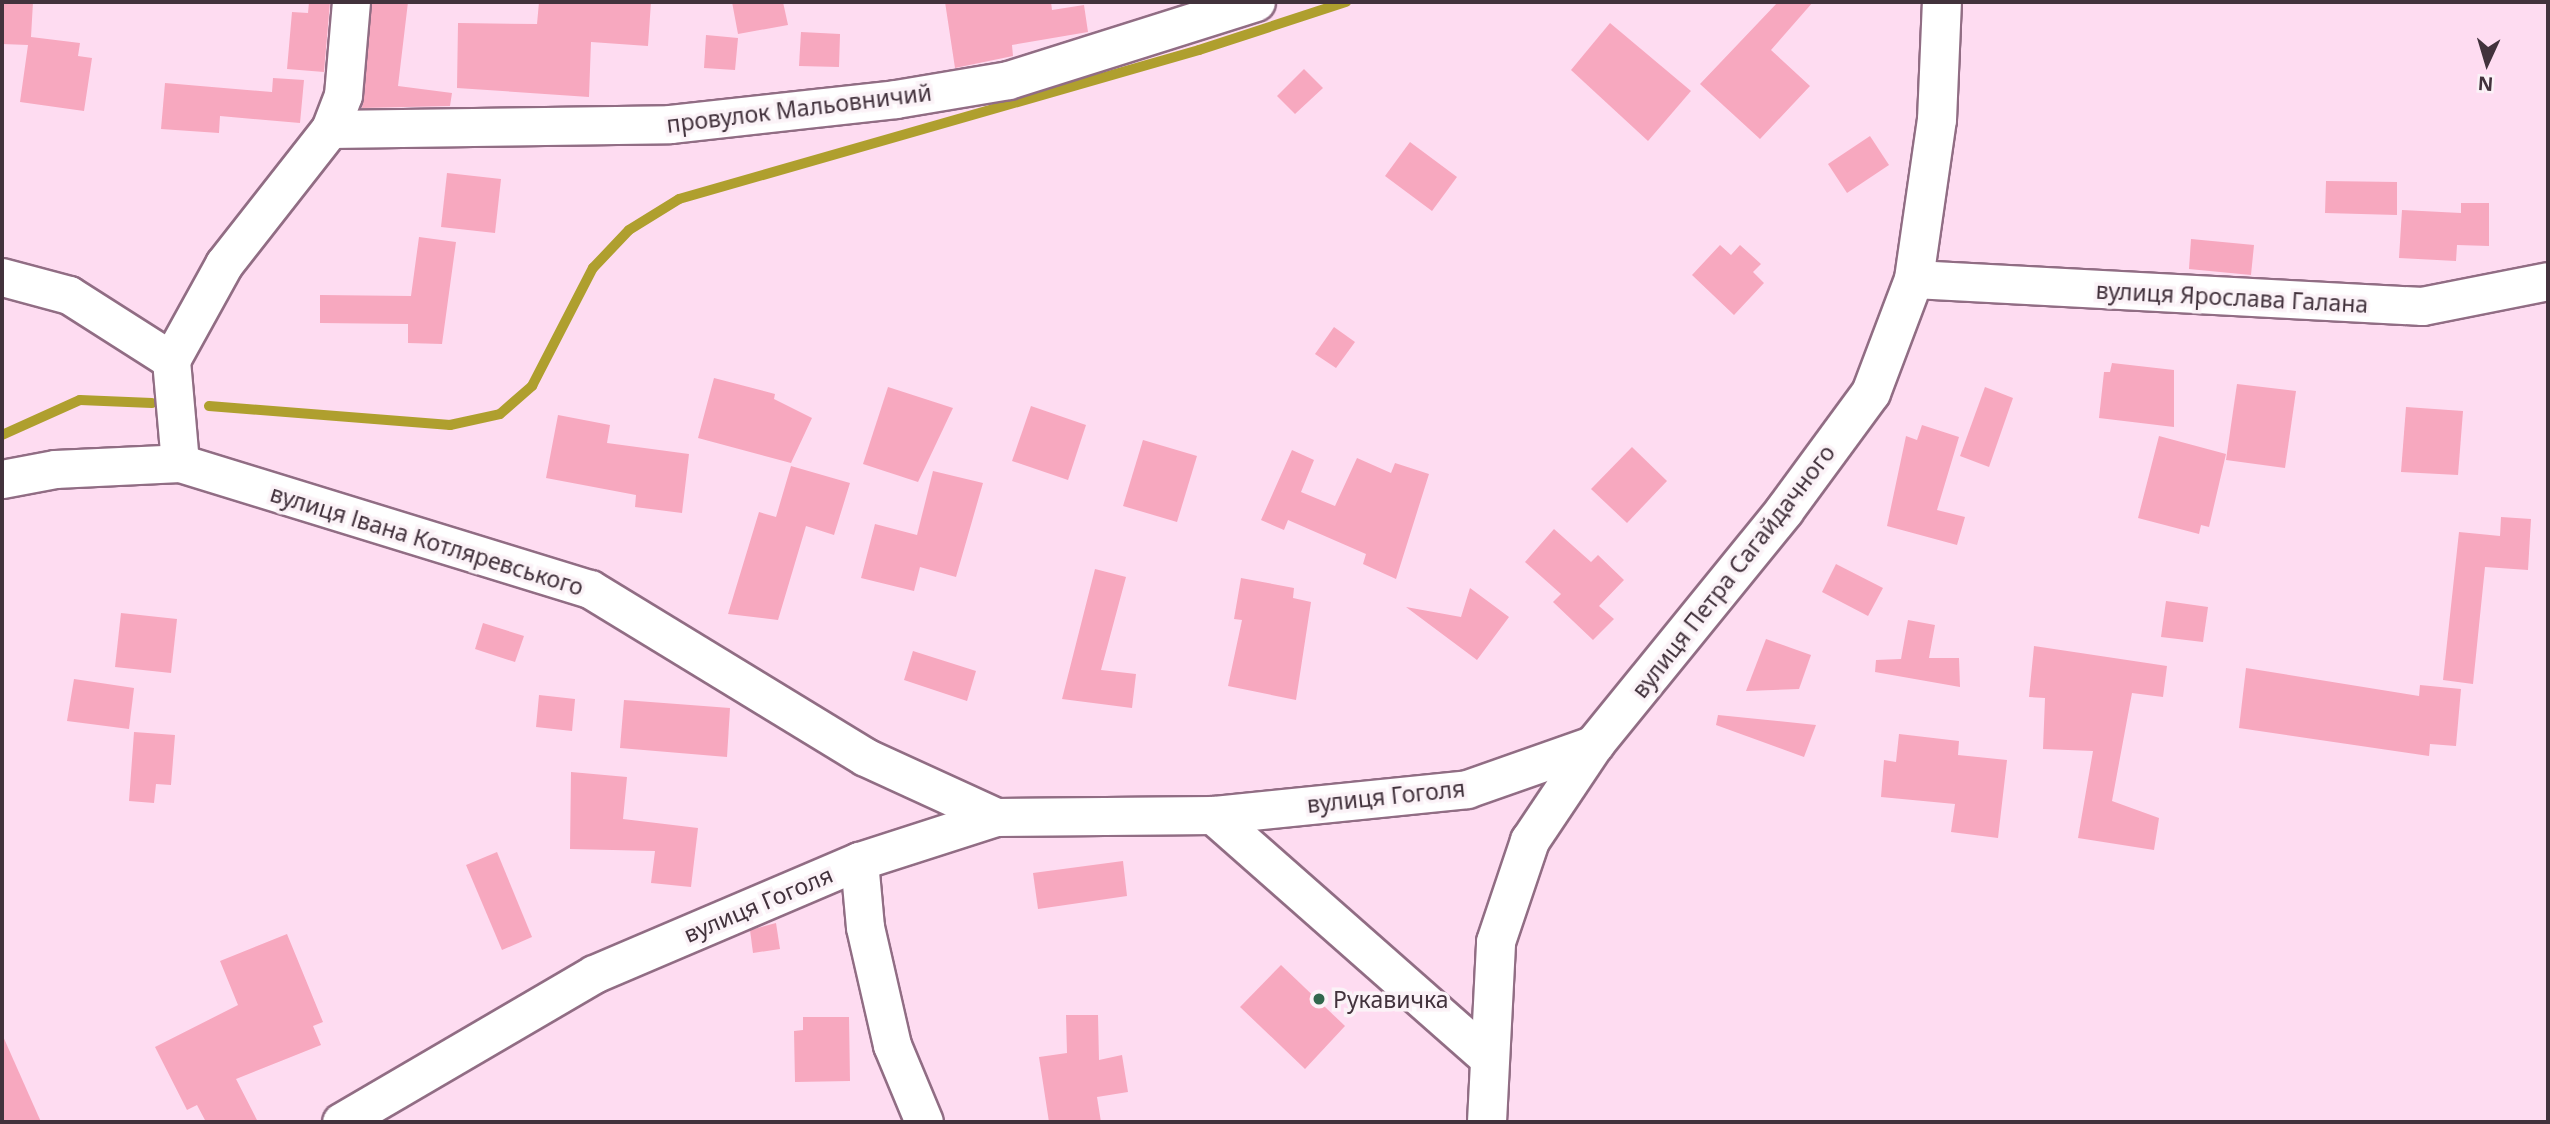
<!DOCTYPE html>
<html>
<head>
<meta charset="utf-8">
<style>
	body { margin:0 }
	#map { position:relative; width:2550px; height:1124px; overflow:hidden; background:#fedcf1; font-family:"Noto Sans",sans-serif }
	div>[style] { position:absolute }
	.stream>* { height:10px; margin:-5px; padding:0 5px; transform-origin:5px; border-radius:5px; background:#af9f2e }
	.building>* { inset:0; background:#f7a8bf }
	.roads { filter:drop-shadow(2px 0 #916d84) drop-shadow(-2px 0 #916d84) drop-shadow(0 2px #916d84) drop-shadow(0 -2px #916d84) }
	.minor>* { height:37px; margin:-18.5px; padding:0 18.5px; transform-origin:18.5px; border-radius:18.5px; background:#fff }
	.tertiary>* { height:38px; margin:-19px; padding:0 19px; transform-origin:19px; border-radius:19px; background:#fff }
	.dots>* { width:19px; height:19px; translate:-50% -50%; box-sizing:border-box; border:4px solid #fbf2f7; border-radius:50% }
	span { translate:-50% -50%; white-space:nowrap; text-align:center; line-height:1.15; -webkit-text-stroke:7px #fbf2f7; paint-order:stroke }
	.street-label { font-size:23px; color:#42323c }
	.poi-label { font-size:23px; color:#42323c }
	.left { translate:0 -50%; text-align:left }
	.frame { position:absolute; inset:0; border:4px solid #42323c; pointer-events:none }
	.north { position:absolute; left:2452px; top:28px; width:70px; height:70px; -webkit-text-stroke:5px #fbf2f7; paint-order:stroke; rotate:184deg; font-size:19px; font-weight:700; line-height:28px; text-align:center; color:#42323c }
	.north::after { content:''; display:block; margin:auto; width:24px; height:32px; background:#42323c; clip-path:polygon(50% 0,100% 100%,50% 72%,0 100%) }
</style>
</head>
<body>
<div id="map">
	<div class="stream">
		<i style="left:209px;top:406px;width:242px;rotate:4.5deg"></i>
		<i style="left:450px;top:425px;width:51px;rotate:-12.4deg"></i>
		<i style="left:500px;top:414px;width:43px;rotate:-41.2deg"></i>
		<i style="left:532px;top:386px;width:133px;rotate:-62.7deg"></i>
		<i style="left:593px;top:268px;width:52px;rotate:-46.5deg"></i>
		<i style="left:629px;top:230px;width:59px;rotate:-31.8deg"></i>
		<i style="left:679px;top:199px;width:541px;rotate:-15.99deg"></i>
		<i style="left:1199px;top:50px;width:155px;rotate:-18.1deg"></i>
		<i style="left:2px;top:435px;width:85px;rotate:-24.2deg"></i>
		<i style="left:80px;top:400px;width:72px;rotate:2.4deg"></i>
	</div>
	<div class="building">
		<i style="clip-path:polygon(2px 2px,33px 2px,31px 37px,80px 43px,78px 56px,92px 58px,84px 111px,20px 102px,28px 45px,2px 44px)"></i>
		<i style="clip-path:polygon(309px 2px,330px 2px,324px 72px,287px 69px,292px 12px,308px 13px)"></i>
		<i style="clip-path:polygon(372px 2px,408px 2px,398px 86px,452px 93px,450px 106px,362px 108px)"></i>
		<i style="clip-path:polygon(539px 2px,651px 2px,648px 46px,591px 42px,589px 97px,457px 88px,458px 23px,537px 24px)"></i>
		<i style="clip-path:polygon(732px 2px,783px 2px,788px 25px,738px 34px)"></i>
		<i style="clip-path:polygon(945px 2px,1051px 2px,1052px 10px,1084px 5px,1088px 32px,1012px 45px,1013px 56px,955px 68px)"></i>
		<i style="clip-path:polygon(1778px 2px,1813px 2px,1771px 50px,1810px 86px,1760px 139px,1700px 84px)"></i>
		<i style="clip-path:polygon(1610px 23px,1691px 91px,1648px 141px,1571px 70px)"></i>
		<i style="clip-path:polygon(801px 32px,840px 34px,839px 67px,799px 66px)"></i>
		<i style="clip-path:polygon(706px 35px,738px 38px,735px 70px,704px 68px)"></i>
		<i style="clip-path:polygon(1304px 69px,1323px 88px,1295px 114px,1277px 96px)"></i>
		<i style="clip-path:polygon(273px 78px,304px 80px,300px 123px,220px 116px,219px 133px,161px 129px,165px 83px,272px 92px)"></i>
		<i style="clip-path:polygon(1870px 136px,1889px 165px,1847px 193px,1828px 164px)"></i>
		<i style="clip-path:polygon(1410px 142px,1457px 177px,1432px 211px,1385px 176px)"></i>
		<i style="clip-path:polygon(447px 173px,501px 179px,495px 233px,441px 227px)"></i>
		<i style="clip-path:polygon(2326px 181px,2397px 182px,2397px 215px,2325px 213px)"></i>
		<i style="clip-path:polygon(2461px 203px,2489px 203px,2489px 246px,2457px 245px,2456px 261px,2399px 258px,2402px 210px,2461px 213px)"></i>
		<i style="clip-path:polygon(419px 237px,456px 242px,442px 344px,408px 343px,408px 324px,320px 323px,320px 295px,411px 296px)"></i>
		<i style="clip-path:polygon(2191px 239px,2254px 245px,2251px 275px,2189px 269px)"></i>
		<i style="clip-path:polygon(1720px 245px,1731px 255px,1740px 245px,1761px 264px,1753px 272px,1764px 283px,1734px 315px,1692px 275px)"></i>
		<i style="clip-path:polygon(1334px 327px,1355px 342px,1336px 368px,1315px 354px)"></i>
		<i style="clip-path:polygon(2112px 363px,2174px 370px,2174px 427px,2099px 418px,2104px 372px,2110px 372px)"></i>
		<i style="clip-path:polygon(714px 378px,775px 394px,774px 399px,812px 418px,791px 463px,698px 438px)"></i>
		<i style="clip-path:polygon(2237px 384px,2296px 391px,2285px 468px,2226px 460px)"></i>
		<i style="clip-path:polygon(888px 387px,953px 408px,918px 482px,863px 464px)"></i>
		<i style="clip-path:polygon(1985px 387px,2013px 398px,1989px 467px,1960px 456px)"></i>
		<i style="clip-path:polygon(1031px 406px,1086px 425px,1068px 480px,1012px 461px)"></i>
		<i style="clip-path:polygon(2406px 407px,2463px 411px,2458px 475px,2401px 472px)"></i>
		<i style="clip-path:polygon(558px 415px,610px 425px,607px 443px,689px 454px,682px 513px,635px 507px,636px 495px,546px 478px)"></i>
		<i style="clip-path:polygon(1922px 425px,1959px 437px,1937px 510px,1965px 517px,1957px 545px,1887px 526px,1906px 436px,1917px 440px)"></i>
		<i style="clip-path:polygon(2159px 436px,2226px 454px,2209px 527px,2201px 525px,2199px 534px,2138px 518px)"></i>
		<i style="clip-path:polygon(1143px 440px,1197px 456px,1177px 522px,1123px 506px)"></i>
		<i style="clip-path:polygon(1632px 447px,1667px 481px,1627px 523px,1591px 489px)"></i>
		<i style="clip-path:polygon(1292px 450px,1314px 460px,1301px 492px,1335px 506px,1357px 458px,1391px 473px,1395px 463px,1429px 474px,1396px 579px,1363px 564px,1366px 554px,1288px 520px,1284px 530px,1261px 520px)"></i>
		<i style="clip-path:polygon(791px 466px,850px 483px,834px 535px,806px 526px,778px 620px,728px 614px,759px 512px,776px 517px)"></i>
		<i style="clip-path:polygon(933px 471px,983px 483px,956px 577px,920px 567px,914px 591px,861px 578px,875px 524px,917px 535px)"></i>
		<i style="clip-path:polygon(2501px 517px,2531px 519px,2528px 570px,2485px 567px,2473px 684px,2443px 680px,2459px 532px,2500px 536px)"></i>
		<i style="clip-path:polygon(1554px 529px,1591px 562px,1598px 555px,1624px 580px,1599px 606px,1614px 619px,1593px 640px,1553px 602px,1561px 594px,1525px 562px)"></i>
		<i style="clip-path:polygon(1836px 564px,1883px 588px,1868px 616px,1822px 592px)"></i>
		<i style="clip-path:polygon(1095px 569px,1126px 577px,1101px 670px,1136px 674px,1132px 708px,1062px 699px)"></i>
		<i style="clip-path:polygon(1241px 578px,1294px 588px,1293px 598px,1311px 602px,1296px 700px,1228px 686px,1242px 620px,1234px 619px)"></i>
		<i style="clip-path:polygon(1470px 588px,1509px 617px,1477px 660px,1406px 607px,1461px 617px)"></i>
		<i style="clip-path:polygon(2166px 601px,2208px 607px,2203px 642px,2161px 637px)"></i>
		<i style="clip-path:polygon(121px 613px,177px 619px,171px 673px,115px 667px)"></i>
		<i style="clip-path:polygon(1908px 620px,1935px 625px,1929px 658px,1959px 658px,1960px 687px,1875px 672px,1876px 660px,1901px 659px)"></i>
		<i style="clip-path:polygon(483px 623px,524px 636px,515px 662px,475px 649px)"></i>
		<i style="clip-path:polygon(1766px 639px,1811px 655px,1799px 689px,1746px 691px)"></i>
		<i style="clip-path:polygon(2034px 646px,2167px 666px,2163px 697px,2132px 693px,2112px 801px,2159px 818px,2154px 850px,2078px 838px,2093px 751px,2043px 749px,2045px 698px,2029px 697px)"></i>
		<i style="clip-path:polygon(913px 651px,976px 671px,967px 701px,904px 680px)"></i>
		<i style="clip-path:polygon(2246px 668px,2419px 696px,2420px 685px,2461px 689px,2456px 746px,2430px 744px,2429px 756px,2239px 728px)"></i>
		<i style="clip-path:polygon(74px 679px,134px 688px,129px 729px,67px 721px)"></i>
		<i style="clip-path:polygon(539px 695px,575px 699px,572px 731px,536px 727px)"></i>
		<i style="clip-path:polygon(624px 700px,730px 708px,727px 757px,620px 748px)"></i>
		<i style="clip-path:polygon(1718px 715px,1816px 725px,1804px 757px,1716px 725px)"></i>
		<i style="clip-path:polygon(134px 732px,175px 735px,171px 785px,156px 784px,154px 803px,129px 801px)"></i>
		<i style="clip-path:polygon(1899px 734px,1959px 741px,1958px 755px,2007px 760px,1998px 838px,1951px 832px,1955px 804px,1881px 797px,1884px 760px,1896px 762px)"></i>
		<i style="clip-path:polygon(571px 772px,627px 777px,623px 819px,698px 828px,691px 887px,651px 883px,655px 851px,570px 849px)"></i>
		<i style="clip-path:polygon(497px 852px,532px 937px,502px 950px,466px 865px)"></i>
		<i style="clip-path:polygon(1123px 861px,1127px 896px,1038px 909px,1033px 873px)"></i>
		<i style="clip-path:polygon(776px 923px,780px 949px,753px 953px,750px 930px)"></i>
		<i style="clip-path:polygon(287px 934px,323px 1022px,313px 1026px,321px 1045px,236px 1079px,258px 1122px,206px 1122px,197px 1105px,187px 1110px,155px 1047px,238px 1005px,220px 961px)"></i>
		<i style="clip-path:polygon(1281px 965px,1345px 1026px,1305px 1069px,1240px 1007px)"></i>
		<i style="clip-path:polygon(1066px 1015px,1098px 1015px,1099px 1060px,1122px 1055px,1128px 1092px,1097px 1097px,1101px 1122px,1049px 1122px,1039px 1057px,1067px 1053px)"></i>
		<i style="clip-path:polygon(803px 1017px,849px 1017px,850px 1081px,795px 1082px,794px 1031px,803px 1030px)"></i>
		<i style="clip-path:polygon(2px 1034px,41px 1122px,2px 1122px)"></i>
	</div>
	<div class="roads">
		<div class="minor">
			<i style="left:330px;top:129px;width:340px;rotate:-0.8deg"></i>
			<i style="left:670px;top:124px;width:227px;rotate:-6.3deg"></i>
			<i style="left:896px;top:99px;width:114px;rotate:-9.6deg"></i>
			<i style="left:1008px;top:80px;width:260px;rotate:-17.5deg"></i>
			<i style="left:2px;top:277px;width:69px;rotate:15deg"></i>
			<i style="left:69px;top:295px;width:121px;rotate:32.5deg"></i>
			<i style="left:171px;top:360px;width:103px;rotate:85deg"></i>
			<i style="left:180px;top:463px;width:429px;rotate:17.1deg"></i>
			<i style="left:590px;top:589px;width:322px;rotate:31.4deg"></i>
			<i style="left:865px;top:757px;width:144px;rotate:24.6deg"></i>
			<i style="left:1914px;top:279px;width:509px;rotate:3.04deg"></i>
			<i style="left:2422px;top:306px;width:128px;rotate:-11.2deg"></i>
			<i style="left:171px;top:360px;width:110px;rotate:-61.1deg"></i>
			<i style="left:224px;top:264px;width:172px;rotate:-51.9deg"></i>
			<i style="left:330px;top:129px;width:36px;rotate:-69deg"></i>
			<i style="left:343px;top:95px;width:93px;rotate:-85.1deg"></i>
			<i style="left:2px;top:479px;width:54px;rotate:-10.7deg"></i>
			<i style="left:55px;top:469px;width:125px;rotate:-2.7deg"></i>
			<i style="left:1213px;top:815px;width:363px;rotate:41.4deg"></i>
			<i style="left:859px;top:861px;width:66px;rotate:84.8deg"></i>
			<i style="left:865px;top:927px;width:121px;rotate:77.1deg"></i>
			<i style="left:892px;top:1045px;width:83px;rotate:67.4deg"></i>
			<i style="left:341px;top:1122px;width:293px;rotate:-30.3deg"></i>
			<i style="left:594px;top:974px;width:288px;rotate:-23.1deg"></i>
			<i style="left:859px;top:861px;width:144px;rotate:-17.8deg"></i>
			<i style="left:996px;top:817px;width:217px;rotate:-0.5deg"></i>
			<i style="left:1213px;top:815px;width:255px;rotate:-5.8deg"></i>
			<i style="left:1467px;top:789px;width:136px;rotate:-19.4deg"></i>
		</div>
		<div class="tertiary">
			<i style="left:1487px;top:1122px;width:180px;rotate:-87.1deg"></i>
			<i style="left:1496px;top:942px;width:107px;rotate:-71.4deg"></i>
			<i style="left:1530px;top:841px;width:117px;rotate:-56.2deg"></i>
			<i style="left:1595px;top:744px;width:301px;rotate:-50.9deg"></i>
			<i style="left:1785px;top:510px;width:145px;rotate:-53.7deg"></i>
			<i style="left:1871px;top:393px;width:122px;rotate:-69.3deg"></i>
			<i style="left:1914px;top:279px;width:161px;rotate:-81.8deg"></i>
			<i style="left:1937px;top:120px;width:118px;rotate:-87.6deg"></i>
		</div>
	</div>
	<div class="dots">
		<i style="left:1319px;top:999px;background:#31674d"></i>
	</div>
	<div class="street-label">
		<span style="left:799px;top:108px;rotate:-7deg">провулок Мальовничий</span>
		<span style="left:2232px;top:297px;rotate:3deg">вулиця Ярослава Галана</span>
		<span style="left:427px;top:540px;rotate:17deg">вулиця Івана Котляревського</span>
		<span style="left:1733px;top:571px;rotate:-52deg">вулиця Петра Сагайдачного</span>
		<span style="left:1386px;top:796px;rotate:-6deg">вулиця Гоголя</span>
		<span style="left:758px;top:904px;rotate:-23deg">вулиця Гоголя</span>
	</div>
	<div class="poi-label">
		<span class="left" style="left:1333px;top:999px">Рукавичка</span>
	</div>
	<div class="frame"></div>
	<div class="north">N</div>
</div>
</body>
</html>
